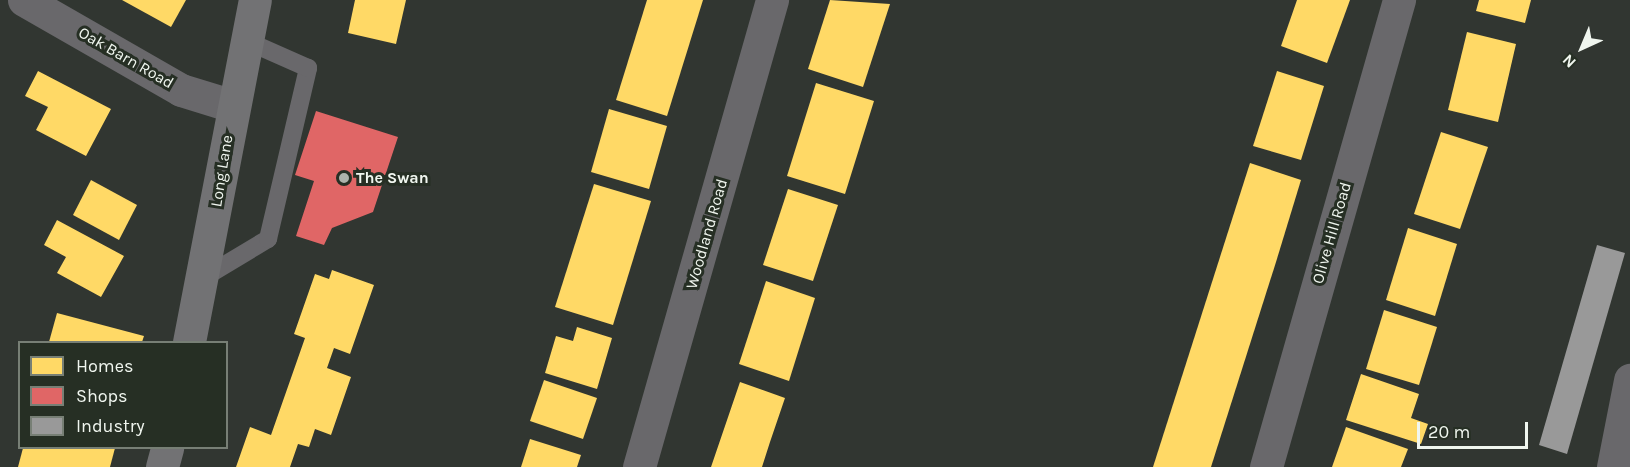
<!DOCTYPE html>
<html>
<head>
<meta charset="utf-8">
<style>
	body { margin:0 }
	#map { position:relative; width:1630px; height:467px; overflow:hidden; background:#313631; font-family:Karla,sans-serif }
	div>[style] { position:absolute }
	.homes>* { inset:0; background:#ffd966 }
	.shops>* { inset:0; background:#e06666 }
	.industry>* { inset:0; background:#999 }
	.lane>* { height:18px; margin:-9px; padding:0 9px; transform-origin:9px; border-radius:9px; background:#69686b }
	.street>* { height:33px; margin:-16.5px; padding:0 16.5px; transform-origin:16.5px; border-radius:16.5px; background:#69686b }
	.primary>* { height:33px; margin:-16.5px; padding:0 16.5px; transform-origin:16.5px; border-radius:16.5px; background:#727274 }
	.dots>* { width:16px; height:16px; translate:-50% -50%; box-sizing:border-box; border:3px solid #262f24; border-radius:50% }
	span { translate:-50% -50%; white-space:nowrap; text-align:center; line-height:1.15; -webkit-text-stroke:6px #262f24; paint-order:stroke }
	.street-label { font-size:16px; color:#f0f6ef }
	.poi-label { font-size:16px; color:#f0f6ef; font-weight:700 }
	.left { translate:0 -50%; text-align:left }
	.legend { position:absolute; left:18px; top:341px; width:210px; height:108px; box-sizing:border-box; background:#262f24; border:2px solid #777f75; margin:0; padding:8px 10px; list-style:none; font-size:18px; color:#f0f6ef }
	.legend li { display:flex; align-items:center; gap:12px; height:30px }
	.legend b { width:30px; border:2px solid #777f75 }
	.north { position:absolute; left:1552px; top:18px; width:60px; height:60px; -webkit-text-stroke:4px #262f24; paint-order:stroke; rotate:224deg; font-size:16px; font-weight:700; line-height:24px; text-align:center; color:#f0f6ef }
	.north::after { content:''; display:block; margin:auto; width:21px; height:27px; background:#f0f6ef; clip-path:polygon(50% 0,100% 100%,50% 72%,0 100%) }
	.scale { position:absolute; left:1417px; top:422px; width:111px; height:27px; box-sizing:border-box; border:3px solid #f0f6ef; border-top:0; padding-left:8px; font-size:18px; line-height:21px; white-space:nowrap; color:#f0f6ef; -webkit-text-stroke:4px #262f24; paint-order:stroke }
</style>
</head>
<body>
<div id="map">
	<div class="homes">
		<i style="clip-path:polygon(122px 0,186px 0,171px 27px)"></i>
		<i style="clip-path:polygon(355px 0,406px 0,396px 44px,348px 33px)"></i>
		<i style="clip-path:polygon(647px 0,703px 0,667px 116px,616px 100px)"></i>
		<i style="clip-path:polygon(830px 0,890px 4px,863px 87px,808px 69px)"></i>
		<i style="clip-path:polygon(1297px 0,1350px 0,1327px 63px,1281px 46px)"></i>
		<i style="clip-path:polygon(1479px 0,1531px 0,1525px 23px,1476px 11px)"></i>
		<i style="clip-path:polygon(1467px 32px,1516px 44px,1498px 122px,1448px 110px)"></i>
		<i style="clip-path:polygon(38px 71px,111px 109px,86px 156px,36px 130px,48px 107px,25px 96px)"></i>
		<i style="clip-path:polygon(1277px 71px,1324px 86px,1301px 160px,1253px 146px)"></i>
		<i style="clip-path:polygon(816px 83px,874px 101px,845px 194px,787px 176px)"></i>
		<i style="clip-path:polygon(609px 109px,667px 126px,649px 189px,591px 172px)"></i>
		<i style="clip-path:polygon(1441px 132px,1488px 147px,1460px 229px,1414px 214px)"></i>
		<i style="clip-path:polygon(1250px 163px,1301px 180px,1276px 262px,1211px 467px,1153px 467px)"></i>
		<i style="clip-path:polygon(91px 180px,137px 205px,119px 240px,73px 215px)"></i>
		<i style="clip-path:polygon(594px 184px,651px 201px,613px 325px,555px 307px)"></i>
		<i style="clip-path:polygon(788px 189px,838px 205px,813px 281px,763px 265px)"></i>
		<i style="clip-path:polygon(57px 220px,124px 256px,101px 297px,57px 273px,66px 257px,44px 245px)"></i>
		<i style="clip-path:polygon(1408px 228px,1457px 244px,1435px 316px,1386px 300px)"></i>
		<i style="clip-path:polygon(332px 270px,374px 285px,350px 354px,334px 348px,327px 368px,351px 377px,331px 435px,315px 429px,309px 447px,298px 444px,290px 467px,236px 467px,250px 427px,271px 435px,305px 338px,294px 334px,315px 274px,329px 279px)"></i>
		<i style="clip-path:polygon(766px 281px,815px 298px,789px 381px,739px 364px)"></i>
		<i style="clip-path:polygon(1384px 310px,1437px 327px,1419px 385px,1366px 369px)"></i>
		<i style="clip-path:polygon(57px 313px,144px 336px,142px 342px,49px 342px)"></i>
		<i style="clip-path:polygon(577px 327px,612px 338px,597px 389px,545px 373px,556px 336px,573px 341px)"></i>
		<i style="clip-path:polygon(1361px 374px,1419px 394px,1411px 418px,1428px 424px,1421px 444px,1346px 420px)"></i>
		<i style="clip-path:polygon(544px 380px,597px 398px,583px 439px,530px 421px)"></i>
		<i style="clip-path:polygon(740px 382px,785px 398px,770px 442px,762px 467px,711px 467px)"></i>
		<i style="clip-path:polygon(1346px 427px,1408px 449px,1401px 467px,1332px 467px)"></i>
		<i style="clip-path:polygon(530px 439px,581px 455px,577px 467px,521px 467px)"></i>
		<i style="clip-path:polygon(23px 448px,115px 448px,110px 467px,18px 467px)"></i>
	</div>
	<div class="shops">
		<i style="clip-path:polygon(316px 111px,398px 137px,373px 212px,332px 228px,324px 245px,296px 236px,314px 181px,295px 175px)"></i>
	</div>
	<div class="industry">
		<i style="clip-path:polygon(1597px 245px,1625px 253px,1567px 454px,1539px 445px)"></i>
	</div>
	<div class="lane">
		<i style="left:203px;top:278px;width:76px;rotate:-31deg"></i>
		<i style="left:268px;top:239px;width:176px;rotate:-76.8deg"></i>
		<i style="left:308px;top:68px;width:67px;rotate:-156.1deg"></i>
	</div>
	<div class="street">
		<i style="left:24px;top:0;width:181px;rotate:29.8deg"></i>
		<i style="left:181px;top:90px;width:54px;rotate:17.1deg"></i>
		<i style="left:639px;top:467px;width:486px;rotate:-74.1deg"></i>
		<i style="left:1266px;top:467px;width:486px;rotate:-74.1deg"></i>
		<i style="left:1613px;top:467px;width:89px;rotate:-78.9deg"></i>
	</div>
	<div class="primary">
		<i style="left:189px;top:342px;width:348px;rotate:-79.1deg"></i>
		<i style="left:162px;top:467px;width:20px;rotate:-75deg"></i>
	</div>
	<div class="dots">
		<i style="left:344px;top:178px;background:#adb3ac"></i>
	</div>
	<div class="street-label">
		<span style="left:126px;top:58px;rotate:30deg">Oak Barn Road</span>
		<span style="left:222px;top:171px;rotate:-81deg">Long Lane</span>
		<span style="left:1332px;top:233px;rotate:-74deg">Olive Hill Road</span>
		<span style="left:707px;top:234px;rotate:-74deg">Woodland Road</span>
	</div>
	<div class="poi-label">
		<span class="left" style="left:356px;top:178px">The Swan</span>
	</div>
	<ul class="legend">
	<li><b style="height:16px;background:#ffd966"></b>Homes</li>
	<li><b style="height:16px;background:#e06666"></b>Shops</li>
	<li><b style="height:16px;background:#999"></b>Industry</li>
	</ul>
	<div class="north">N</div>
	<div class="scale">20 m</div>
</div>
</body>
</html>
